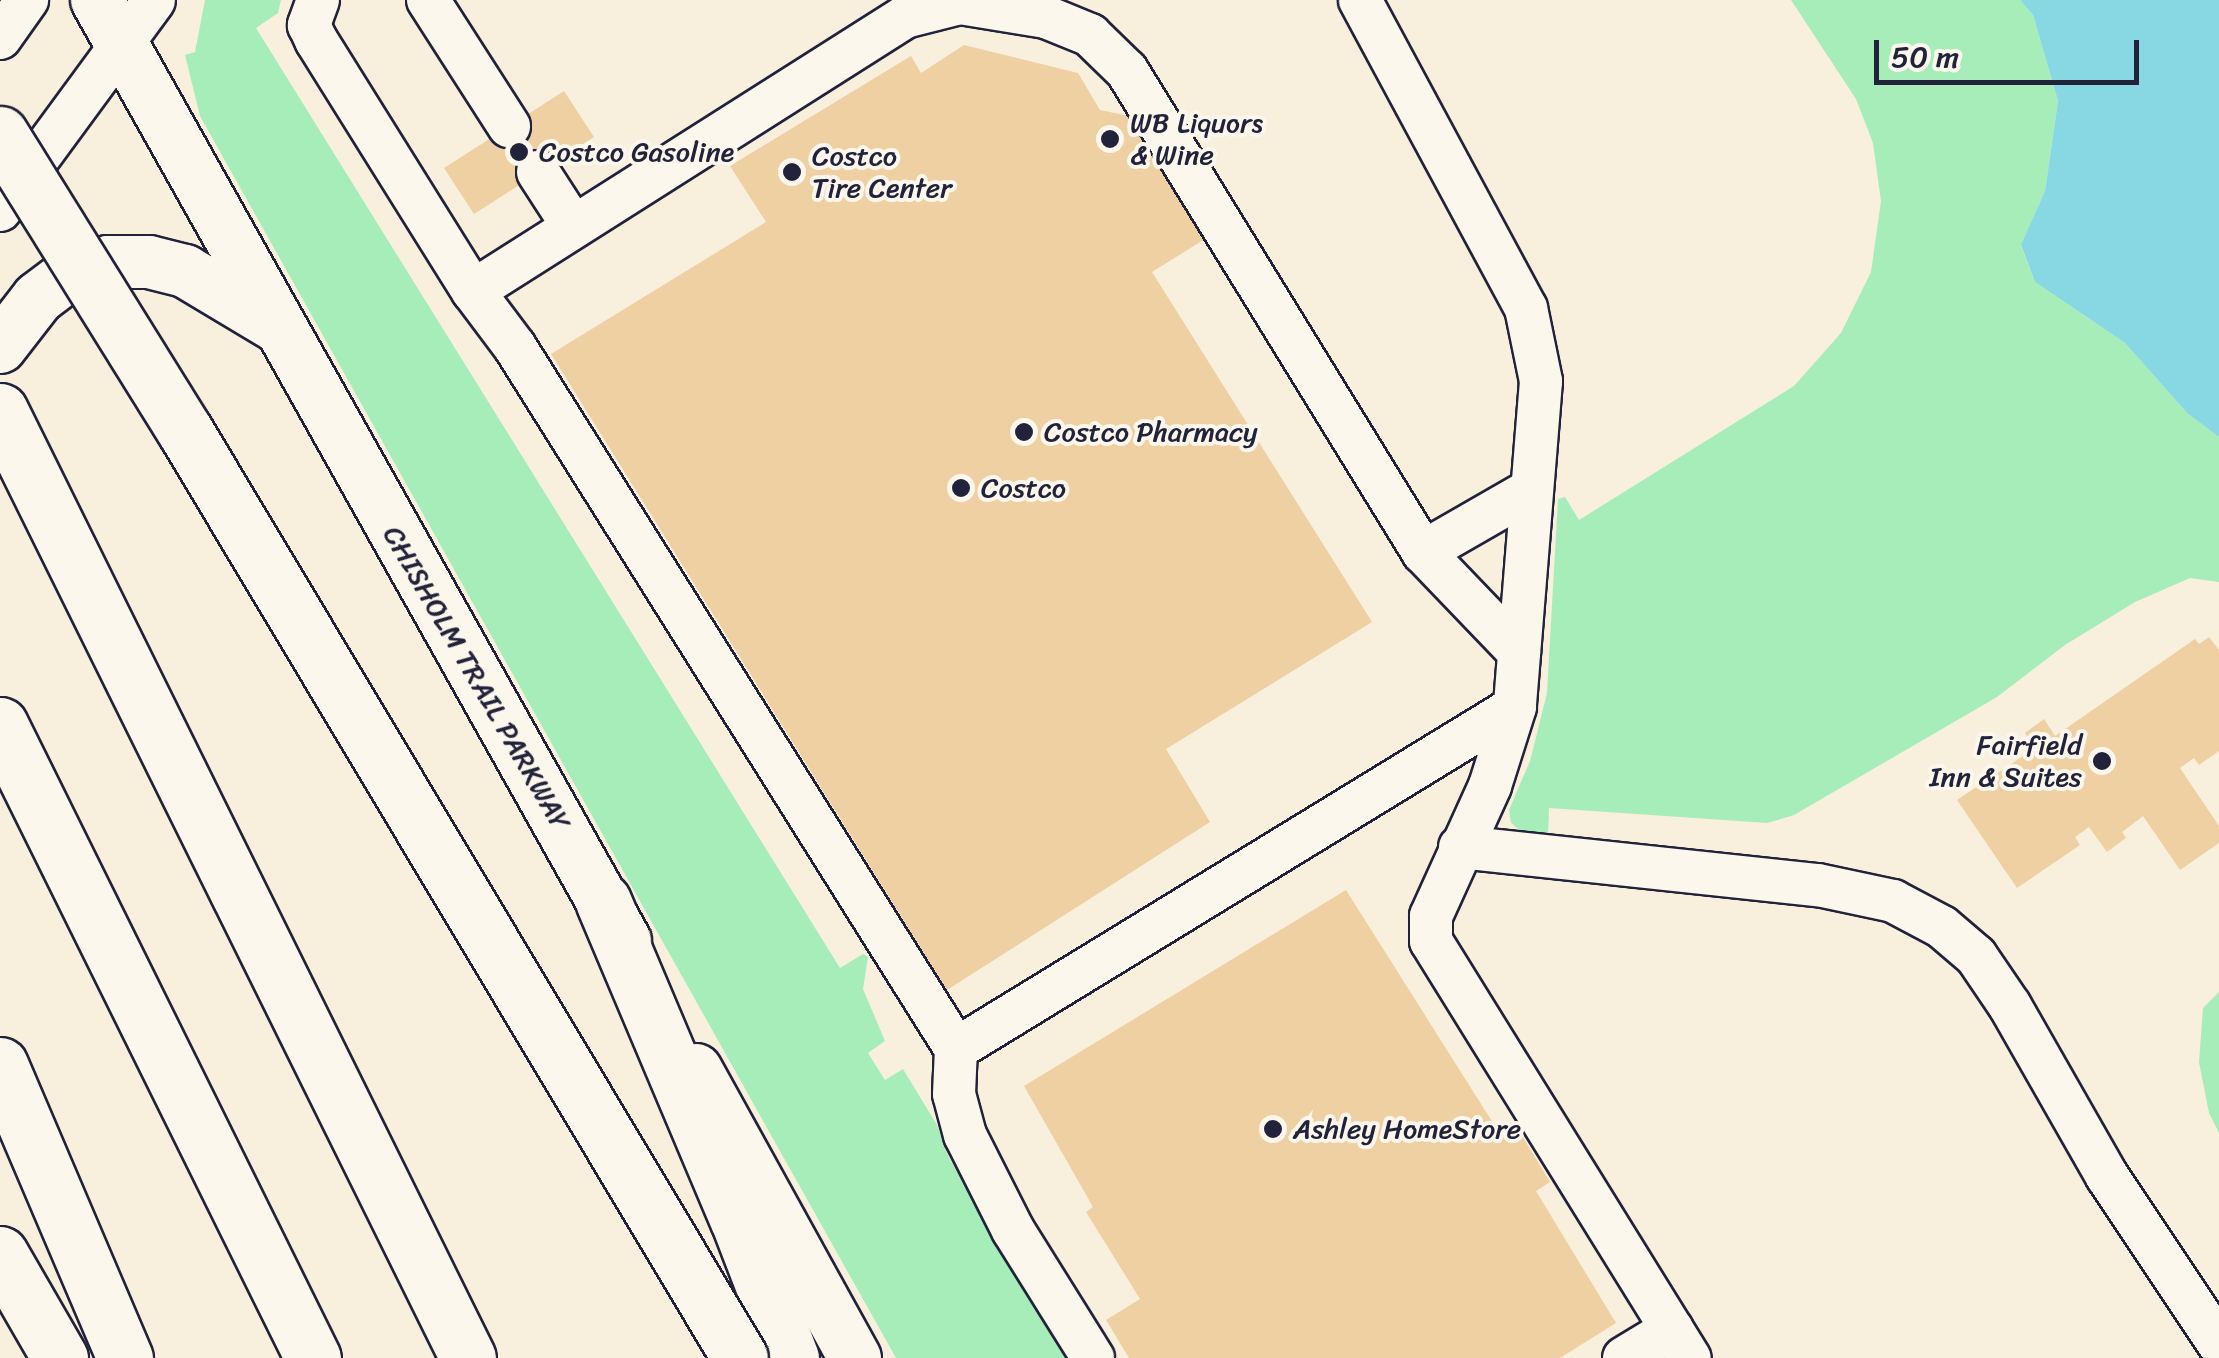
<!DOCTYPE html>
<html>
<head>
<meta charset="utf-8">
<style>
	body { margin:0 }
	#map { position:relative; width:2219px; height:1358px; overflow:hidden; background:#f9efdd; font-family:Sriracha,sans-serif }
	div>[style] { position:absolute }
	.green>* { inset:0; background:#a6edb9 }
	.water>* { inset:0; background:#88d8e4 }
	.building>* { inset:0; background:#efd0a2 }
	.roads { filter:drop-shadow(2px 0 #22223b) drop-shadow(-2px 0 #22223b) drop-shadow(0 2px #22223b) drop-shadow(0 -2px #22223b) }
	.minor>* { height:42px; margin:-21px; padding:0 21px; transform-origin:21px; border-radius:21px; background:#fbf7ec }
	.major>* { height:52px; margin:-26px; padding:0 26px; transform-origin:26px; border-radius:26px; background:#fbf7ec }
	.highway>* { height:55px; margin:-27.5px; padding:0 27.5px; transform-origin:27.5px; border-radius:27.5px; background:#fbf7ec }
	.bridges { filter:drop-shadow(2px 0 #22223b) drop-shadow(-2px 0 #22223b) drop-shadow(0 2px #22223b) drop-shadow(0 -2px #22223b) }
	.highway-bridge>* { height:55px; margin:-27.5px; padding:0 27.5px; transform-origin:27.5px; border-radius:27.5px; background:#fbf7ec }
	.dots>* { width:28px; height:28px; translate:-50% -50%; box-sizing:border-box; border:5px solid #fbf7ec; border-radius:50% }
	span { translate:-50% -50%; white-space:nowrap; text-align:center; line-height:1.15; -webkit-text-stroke:8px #fbf7ec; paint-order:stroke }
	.poi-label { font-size:28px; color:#22223b }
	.left { translate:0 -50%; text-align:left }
	.right { translate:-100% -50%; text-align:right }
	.street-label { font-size:28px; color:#22223b }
	.scale { position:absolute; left:1874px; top:40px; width:265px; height:45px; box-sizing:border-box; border:5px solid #22223b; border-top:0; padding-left:12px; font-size:30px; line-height:35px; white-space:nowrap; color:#22223b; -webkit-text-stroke:8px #fbf7ec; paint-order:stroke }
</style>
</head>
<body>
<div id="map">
	<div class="green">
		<i style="clip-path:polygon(205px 0,281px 0,278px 13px,256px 28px,840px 968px,863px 954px,868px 957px,863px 989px,885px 1041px,868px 1053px,885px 1080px,903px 1069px,937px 1125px,949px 1158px,1072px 1358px,896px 1358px,200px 116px,185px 55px,195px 52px)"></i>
		<i style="clip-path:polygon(1791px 0,2020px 0,2033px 15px,2058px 101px,2045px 191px,2021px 246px,2035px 282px,2125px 343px,2188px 414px,2219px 437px,2219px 582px,2190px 578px,2135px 602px,2065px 645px,1997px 697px,1794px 815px,1767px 823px,1549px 808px,1548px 837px,1526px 835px,1511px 823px,1509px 810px,1530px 761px,1547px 693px,1558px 499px,1565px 497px,1579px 520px,1794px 386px,1841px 333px,1871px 272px,1881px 201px,1873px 143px,1856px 99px)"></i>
		<i style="clip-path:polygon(2219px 992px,2219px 1133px,2209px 1113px,2199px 1062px,2203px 1008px)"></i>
	</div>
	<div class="water">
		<i style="clip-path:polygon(2020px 0,2219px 0,2219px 437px,2188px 414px,2125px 343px,2035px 282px,2021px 245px,2045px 191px,2058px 101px,2033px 15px)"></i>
	</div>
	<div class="building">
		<i style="clip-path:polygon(964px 45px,1078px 73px,1100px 110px,1129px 116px,1205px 239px,1152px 272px,1372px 622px,1166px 749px,1210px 822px,947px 990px,551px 354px,766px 222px,730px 166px,911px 56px,921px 73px)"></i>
		<i style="clip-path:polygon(564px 91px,594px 137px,474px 214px,444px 168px)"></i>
		<i style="clip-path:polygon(2209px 637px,2219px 650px,2219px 751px,2199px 765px,2194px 758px,2180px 768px,2219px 826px,2219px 843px,2180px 870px,2143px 816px,2122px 832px,2126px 838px,2107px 852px,2089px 827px,2075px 837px,2080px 845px,2017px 888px,1957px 800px,2035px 748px,2025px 733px,2044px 719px,2055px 736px,2195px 639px,2199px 644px)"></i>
		<i style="clip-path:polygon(1346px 890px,1500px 1134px,1515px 1124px,1550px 1182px,1536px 1191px,1616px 1323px,1560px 1358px,1129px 1358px,1106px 1320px,1140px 1299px,1086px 1212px,1093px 1207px,1024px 1086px)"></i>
	</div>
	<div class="roads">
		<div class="minor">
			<i style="left:318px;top:0;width:27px;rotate:110deg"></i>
			<i style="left:309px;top:25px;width:17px;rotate:65deg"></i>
			<i style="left:316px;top:40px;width:296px;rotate:58deg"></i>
			<i style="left:473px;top:291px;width:70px;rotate:53.1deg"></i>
			<i style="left:515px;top:347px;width:829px;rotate:57.86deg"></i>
			<i style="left:428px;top:0;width:150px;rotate:57.3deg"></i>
			<i style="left:1360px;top:0;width:350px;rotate:61.7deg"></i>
			<i style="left:1526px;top:308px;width:75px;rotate:78.4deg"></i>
			<i style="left:1541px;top:381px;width:327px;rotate:94.6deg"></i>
			<i style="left:1515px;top:707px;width:83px;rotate:107.6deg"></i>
			<i style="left:1490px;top:786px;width:143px;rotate:114.4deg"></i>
			<i style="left:1431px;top:916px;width:25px;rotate:90deg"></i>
			<i style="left:1431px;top:941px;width:491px;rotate:58.2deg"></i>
			<i style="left:0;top:38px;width:47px;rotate:-54.6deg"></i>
			<i style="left:538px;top:172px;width:64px;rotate:57.1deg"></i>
			<i style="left:0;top:210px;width:260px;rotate:-53.7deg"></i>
			<i style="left:473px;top:291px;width:512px;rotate:-32.39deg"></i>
			<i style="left:905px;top:17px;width:57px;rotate:-14.3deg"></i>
			<i style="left:960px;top:3px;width:87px;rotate:9.2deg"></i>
			<i style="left:1046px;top:17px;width:48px;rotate:22.2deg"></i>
			<i style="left:1090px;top:35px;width:52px;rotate:44.2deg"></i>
			<i style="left:1127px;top:71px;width:565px;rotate:58.39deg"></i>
			<i style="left:1423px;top:552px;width:125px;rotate:-29.9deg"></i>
			<i style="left:1423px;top:552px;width:139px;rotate:46.2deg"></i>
			<i style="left:1460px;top:847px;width:360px;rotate:6.1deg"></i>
			<i style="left:1818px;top:885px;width:77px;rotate:12deg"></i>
			<i style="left:1893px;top:901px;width:55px;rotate:28deg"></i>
			<i style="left:1942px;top:927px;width:45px;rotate:40.5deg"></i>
			<i style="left:1976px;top:956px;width:60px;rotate:55.8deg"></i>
			<i style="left:2010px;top:1006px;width:196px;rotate:60.3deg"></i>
			<i style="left:2107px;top:1176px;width:202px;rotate:56.3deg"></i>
			<i style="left:1093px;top:1358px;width:151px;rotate:-122deg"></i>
			<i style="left:1013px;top:1230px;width:106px;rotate:-116.8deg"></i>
			<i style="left:965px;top:1135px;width:42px;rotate:-105deg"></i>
			<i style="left:954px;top:1094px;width:45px;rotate:-87.5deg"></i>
			<i style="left:956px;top:1049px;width:655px;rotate:-31.46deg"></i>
			<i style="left:1624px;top:1358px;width:56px;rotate:-31.1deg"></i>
		</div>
		<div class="major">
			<i style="left:97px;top:0;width:1079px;rotate:60.7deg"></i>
			<i style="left:0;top:347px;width:62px;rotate:-52.2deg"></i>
			<i style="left:38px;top:298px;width:39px;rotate:-37deg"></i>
			<i style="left:69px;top:275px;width:41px;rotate:-18.4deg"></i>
			<i style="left:108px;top:262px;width:41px"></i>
			<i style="left:149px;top:262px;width:37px;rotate:14deg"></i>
			<i style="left:185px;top:271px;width:107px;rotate:30.9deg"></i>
			<i style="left:696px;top:1070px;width:329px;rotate:61.1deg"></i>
		</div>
		<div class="highway">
			<i style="left:0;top:411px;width:1056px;rotate:63.7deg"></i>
			<i style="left:0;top:725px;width:706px;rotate:63.69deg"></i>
			<i style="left:603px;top:901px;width:346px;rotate:67.1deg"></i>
			<i style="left:738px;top:1220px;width:148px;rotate:69deg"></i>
			<i style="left:0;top:1065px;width:319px;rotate:66.9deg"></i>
			<i style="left:0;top:1254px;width:120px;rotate:60deg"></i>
		</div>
	</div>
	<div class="bridges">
		<div class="highway-bridge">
			<i style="left:0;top:134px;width:350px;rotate:58.1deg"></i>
			<i style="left:185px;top:431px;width:1080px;rotate:59.09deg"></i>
		</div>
	</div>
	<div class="dots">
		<i style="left:1110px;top:139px;background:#22223b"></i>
		<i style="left:519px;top:152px;background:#22223b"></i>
		<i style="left:792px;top:172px;background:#22223b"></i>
		<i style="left:1024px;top:432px;background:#22223b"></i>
		<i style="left:961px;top:488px;background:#22223b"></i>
		<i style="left:2102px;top:761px;background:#22223b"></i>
		<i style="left:1273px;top:1129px;background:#22223b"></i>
	</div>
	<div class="poi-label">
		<span class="left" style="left:1130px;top:139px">WB Liquors<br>&amp; Wine</span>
		<span class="left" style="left:539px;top:152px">Costco Gasoline</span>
		<span class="left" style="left:812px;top:172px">Costco<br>Tire Center</span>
		<span class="left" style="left:1044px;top:432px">Costco Pharmacy</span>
		<span class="left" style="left:981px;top:488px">Costco</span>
		<span class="right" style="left:2082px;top:761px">Fairfield<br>Inn &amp; Suites</span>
		<span class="left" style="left:1293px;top:1129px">Ashley HomeStore</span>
	</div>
	<div class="street-label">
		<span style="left:477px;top:678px;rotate:60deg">CHISHOLM TRAIL PARKWAY</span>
	</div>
	<div class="scale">50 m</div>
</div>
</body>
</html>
